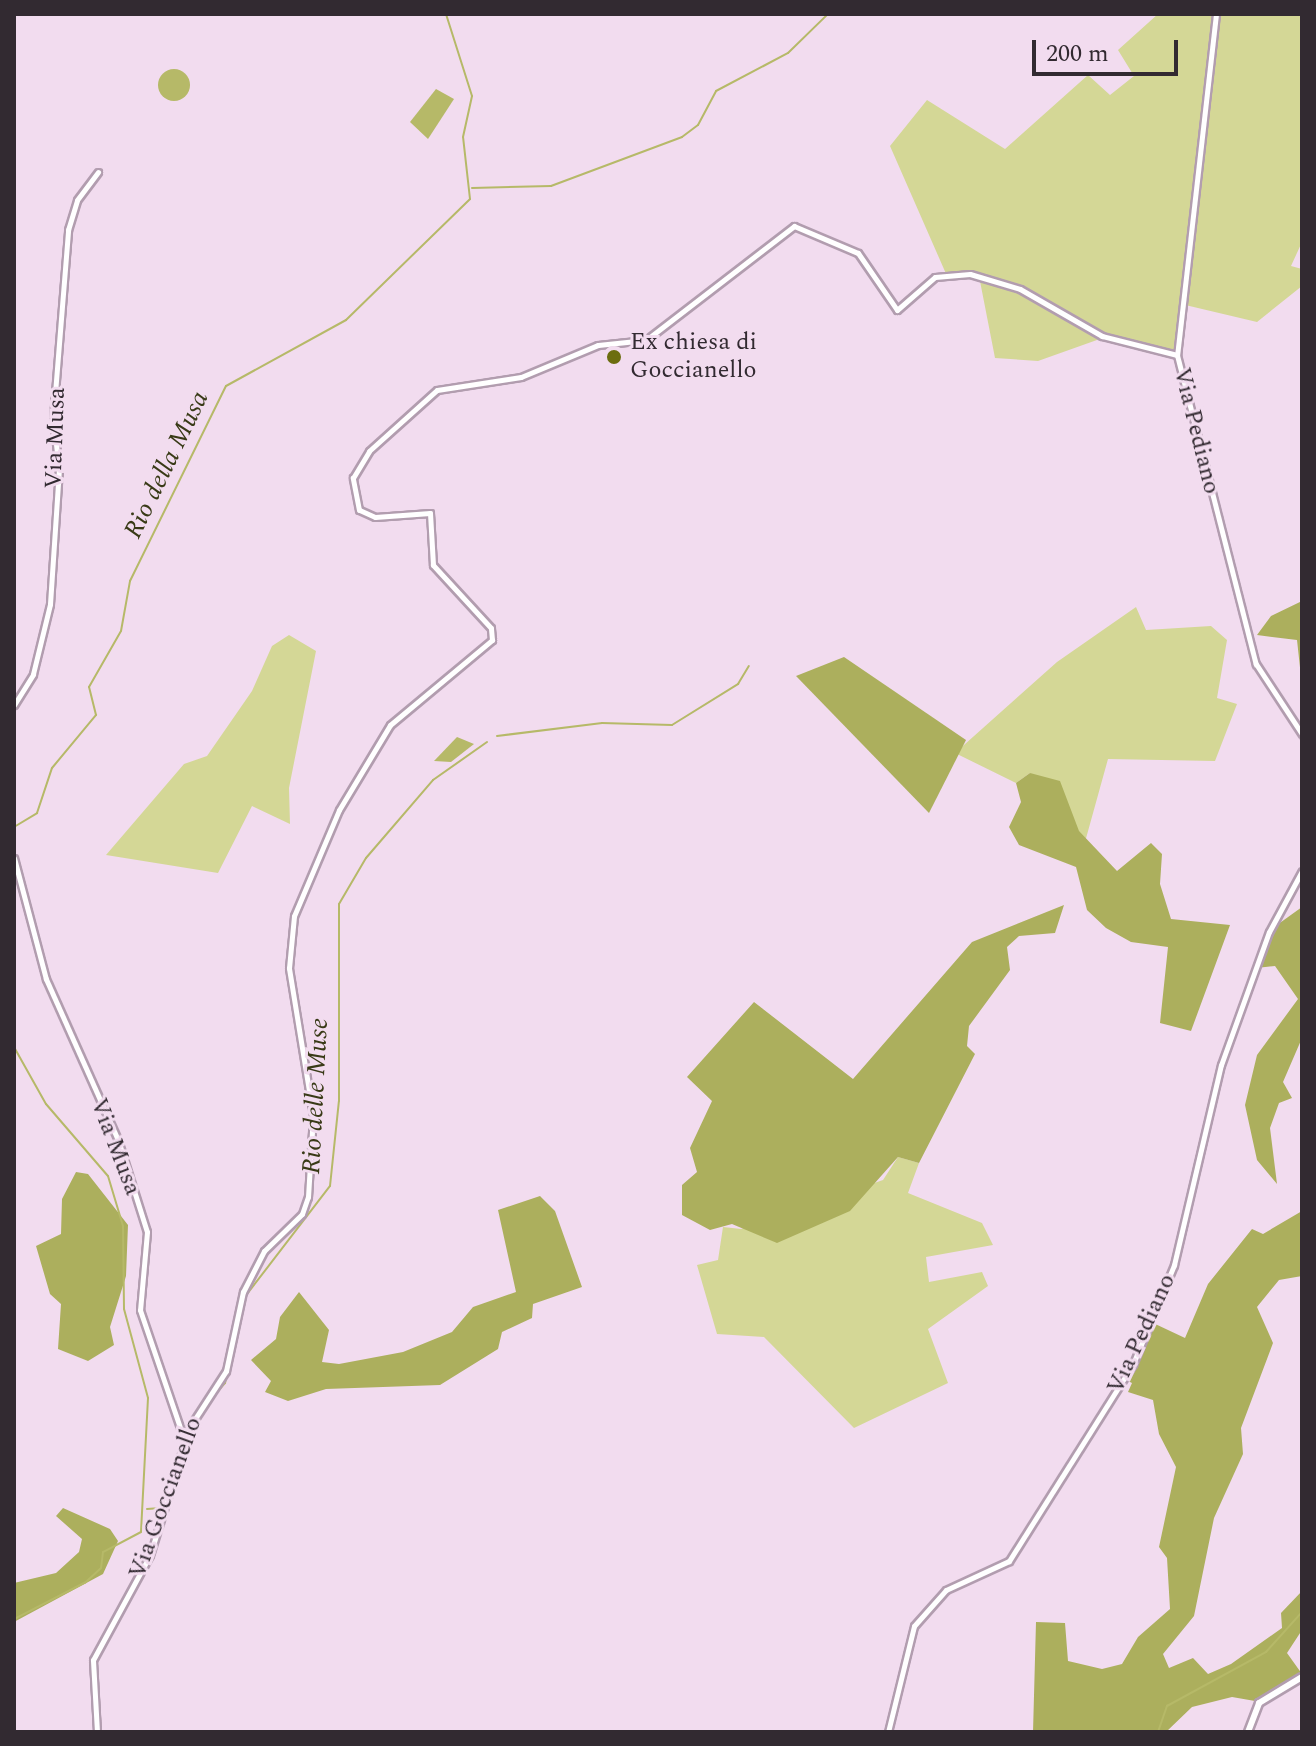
<!DOCTYPE html>
<html>
<head>
<meta charset="utf-8">
<style>
	body { margin:0 }
	#map { position:relative; width:1316px; height:1746px; overflow:hidden; background:#f2dcef; font-family:Spectral,serif }
	div>[style] { position:absolute }
	.green>* { inset:0; background:#d4d796 }
	.forest>* { inset:0; background:#acaf5d }
	.water>* { inset:0; background:#b6b968 }
	.round { border-radius:50% }
	.stream>* { height:2px; margin:-1px; padding:0 1px; transform-origin:1px; border-radius:1px; background:#b6b968 }
	.roads { filter:drop-shadow(2px 0 #b29daf) drop-shadow(-2px 0 #b29daf) drop-shadow(0 2px #b29daf) drop-shadow(0 -2px #b29daf) }
	.minor>* { height:5px; margin:-2.5px; padding:0 2.5px; transform-origin:2.5px; border-radius:2.5px; background:#fff }
	.tertiary>* { height:6px; margin:-3px; padding:0 3px; transform-origin:3px; border-radius:3px; background:#fff }
	.dots>* { width:22px; height:22px; translate:-50% -50%; box-sizing:border-box; border:4px solid #f2dcef; border-radius:50% }
	span { translate:-50% -50%; white-space:nowrap; text-align:center; line-height:1.15; -webkit-text-stroke:6px #f2dcef; paint-order:stroke }
	.poi-label { font-size:24px; color:#322a31 }
	.left { translate:0 -50%; text-align:left }
	.street-label { font-size:24px; color:#322a31 }
	.water-label { font-size:26px; color:#393a17; font-style:italic }
	.frame { position:absolute; inset:0; border:16px solid #322a31; pointer-events:none }
	.scale { position:absolute; left:1032px; top:40px; width:146px; height:36px; box-sizing:border-box; border:4px solid #322a31; border-top:0; padding-left:10px; font-size:24px; line-height:28px; white-space:nowrap; color:#322a31; -webkit-text-stroke:6px #f2dcef; paint-order:stroke }
</style>
</head>
<body>
<div id="map">
	<div class="green">
		<i style="clip-path:polygon(1158px 14px,1302px 14px,1302px 242px,1291px 266px,1302px 269px,1302px 286px,1257px 322px,1181px 304px,1177px 354px,1111px 335px,1038px 361px,995px 358px,979px 276px,947px 276px,890px 146px,927px 100px,1005px 149px,1088px 75px,1110px 95px,1134px 76px,1118px 50px)"></i>
		<i style="clip-path:polygon(1136px 607px,1146px 630px,1211px 626px,1227px 640px,1217px 698px,1237px 704px,1215px 761px,1108px 759px,1085px 842px,1030px 773px,1016px 783px,955px 753px,1057px 662px)"></i>
		<i style="clip-path:polygon(289px 635px,316px 651px,289px 788px,290px 824px,252px 806px,218px 873px,106px 855px,184px 764px,207px 756px,252px 691px,272px 646px)"></i>
		<i style="clip-path:polygon(898px 1157px,919px 1163px,908px 1193px,982px 1223px,993px 1245px,926px 1257px,929px 1282px,982px 1272px,988px 1286px,928px 1329px,948px 1383px,854px 1428px,764px 1337px,717px 1334px,697px 1265px,718px 1260px,723px 1227px,741px 1229px,883px 1180px)"></i>
	</div>
	<div class="forest">
		<i style="clip-path:polygon(1302px 601px,1302px 686px,1297px 640px,1257px 635px,1271px 616px)"></i>
		<i style="clip-path:polygon(844px 657px,966px 740px,929px 813px,796px 676px)"></i>
		<i style="clip-path:polygon(1030px 773px,1060px 781px,1079px 831px,1117px 871px,1151px 843px,1162px 854px,1160px 884px,1171px 919px,1230px 925px,1191px 1031px,1160px 1023px,1168px 947px,1131px 942px,1106px 928px,1087px 910px,1076px 867px,1019px 845px,1009px 827px,1021px 802px,1016px 783px)"></i>
		<i style="clip-path:polygon(1064px 905px,1055px 933px,1019px 936px,1007px 947px,1010px 970px,969px 1026px,967px 1046px,975px 1054px,919px 1163px,898px 1157px,850px 1211px,777px 1243px,732px 1224px,710px 1230px,682px 1215px,682px 1185px,697px 1172px,690px 1148px,712px 1101px,687px 1077px,754px 1002px,853px 1079px,972px 942px)"></i>
		<i style="clip-path:polygon(1302px 907px,1302px 1038px,1283px 1082px,1292px 1098px,1279px 1103px,1270px 1128px,1277px 1184px,1257px 1160px,1245px 1105px,1257px 1055px,1298px 999px,1275px 966px,1256px 968px,1270px 930px)"></i>
		<i style="clip-path:polygon(76px 1172px,88px 1174px,128px 1225px,126px 1276px,110px 1327px,114px 1345px,88px 1361px,58px 1349px,61px 1304px,50px 1294px,36px 1246px,61px 1234px,62px 1199px)"></i>
		<i style="clip-path:polygon(540px 1196px,555px 1211px,582px 1287px,533px 1304px,532px 1318px,502px 1332px,498px 1349px,440px 1385px,326px 1389px,288px 1401px,265px 1392px,271px 1381px,251px 1360px,276px 1339px,280px 1317px,299px 1292px,329px 1330px,322px 1362px,339px 1364px,403px 1352px,452px 1332px,473px 1307px,516px 1292px,498px 1210px)"></i>
		<i style="clip-path:polygon(1302px 1211px,1302px 1276px,1279px 1280px,1257px 1307px,1273px 1343px,1241px 1428px,1243px 1454px,1214px 1518px,1194px 1616px,1163px 1654px,1169px 1668px,1193px 1658px,1208px 1674px,1231px 1664px,1282px 1628px,1281px 1613px,1302px 1591px,1302px 1630px,1287px 1653px,1302px 1674px,1255px 1701px,1232px 1697px,1192px 1707px,1166px 1732px,1033px 1732px,1036px 1622px,1065px 1623px,1068px 1661px,1102px 1669px,1122px 1664px,1138px 1637px,1170px 1609px,1167px 1558px,1159px 1547px,1176px 1467px,1159px 1434px,1153px 1400px,1128px 1392px,1132px 1383px,1124px 1379px,1151px 1322px,1185px 1338px,1208px 1284px,1252px 1229px,1263px 1234px)"></i>
		<i style="clip-path:polygon(63px 1508px,110px 1529px,118px 1541px,103px 1574px,14px 1622px,14px 1583px,56px 1573px,79px 1552px,82px 1539px,56px 1516px)"></i>
	</div>
	<div class="water">
		<i class="round" style="left:158px;top:69px;width:32px;height:32px"></i>
		<i style="clip-path:polygon(436px 89px,454px 99px,428px 139px,410px 122px)"></i>
		<i style="clip-path:polygon(457px 737px,474px 744px,451px 762px,434px 761px)"></i>
	</div>
	<div class="stream">
		<i style="left:472px;top:188px;width:79px;rotate:-1.5deg"></i>
		<i style="left:551px;top:186px;width:140px;rotate:-20.5deg"></i>
		<i style="left:682px;top:137px;width:20px;rotate:-37deg"></i>
		<i style="left:698px;top:125px;width:38px;rotate:-62deg"></i>
		<i style="left:716px;top:91px;width:81px;rotate:-27.8deg"></i>
		<i style="left:788px;top:53px;width:56px;rotate:-44.3deg"></i>
		<i style="left:497px;top:736px;width:106px;rotate:-7.1deg"></i>
		<i style="left:602px;top:723px;width:70px;rotate:1.6deg"></i>
		<i style="left:672px;top:725px;width:78px;rotate:-31.8deg"></i>
		<i style="left:738px;top:684px;width:21px;rotate:-59deg"></i>
		<i style="left:14px;top:827px;width:27px;rotate:-31deg"></i>
		<i style="left:37px;top:813px;width:47px;rotate:-71.6deg"></i>
		<i style="left:52px;top:768px;width:69px;rotate:-50.3deg"></i>
		<i style="left:96px;top:715px;width:29px;rotate:-104deg"></i>
		<i style="left:89px;top:687px;width:64px;rotate:-60.3deg"></i>
		<i style="left:121px;top:631px;width:51px;rotate:-79.8deg"></i>
		<i style="left:130px;top:581px;width:217px;rotate:-63.8deg"></i>
		<i style="left:226px;top:386px;width:137px;rotate:-28.8deg"></i>
		<i style="left:346px;top:320px;width:173px;rotate:-44.3deg"></i>
		<i style="left:470px;top:199px;width:62px;rotate:-96.4deg"></i>
		<i style="left:463px;top:137px;width:42px;rotate:-77.6deg"></i>
		<i style="left:472px;top:96px;width:86px;rotate:-107.6deg"></i>
		<i style="left:14px;top:1047px;width:65px;rotate:60.7deg"></i>
		<i style="left:46px;top:1104px;width:95px;rotate:49.3deg"></i>
		<i style="left:108px;top:1176px;width:52px;rotate:73.3deg"></i>
		<i style="left:123px;top:1226px;width:83px;rotate:89.3deg"></i>
		<i style="left:124px;top:1309px;width:92px;rotate:74.9deg"></i>
		<i style="left:148px;top:1398px;width:134px;rotate:93deg"></i>
		<i style="left:141px;top:1532px;width:43px;rotate:152.2deg"></i>
		<i style="left:103px;top:1552px;width:16px;rotate:97deg"></i>
		<i style="left:101px;top:1568px;width:21px;rotate:137deg"></i>
		<i style="left:86px;top:1582px;width:81px;rotate:152.8deg"></i>
		<i style="left:244px;top:1298px;width:141px;rotate:-52.5deg"></i>
		<i style="left:330px;top:1186px;width:85px;rotate:-84deg"></i>
		<i style="left:339px;top:1101px;width:197px;rotate:-90deg"></i>
		<i style="left:339px;top:904px;width:53px;rotate:-59.6deg"></i>
		<i style="left:366px;top:858px;width:103px;rotate:-49.3deg"></i>
		<i style="left:433px;top:780px;width:66px;rotate:-35.1deg"></i>
		<i style="left:212px;top:1398px;width:20px;rotate:-49deg"></i>
		<i style="left:225px;top:1383px;width:30px;rotate:-76deg"></i>
		<i style="left:147px;top:1509px;width:14px;rotate:-4deg"></i>
		<i style="left:167px;top:1510px;width:91px;rotate:-72.2deg"></i>
		<i style="left:1158px;top:1732px;width:28px;rotate:-71deg"></i>
		<i style="left:1167px;top:1706px;width:113px;rotate:-28.6deg"></i>
		<i style="left:1266px;top:1652px;width:54px;rotate:-48deg"></i>
	</div>
	<div class="roads">
		<div class="minor">
			<i style="left:1216px;top:14px;width:343px;rotate:96.5deg"></i>
			<i style="left:1177px;top:355px;width:319px;rotate:75.7deg"></i>
			<i style="left:1256px;top:664px;width:84px;rotate:56.7deg"></i>
			<i style="left:14px;top:705px;width:36px;rotate:-58deg"></i>
			<i style="left:33px;top:674px;width:72px;rotate:-76.3deg"></i>
			<i style="left:50px;top:604px;width:134px;rotate:-86.2deg"></i>
			<i style="left:59px;top:470px;width:52px;rotate:-96.6deg"></i>
			<i style="left:53px;top:418px;width:189px;rotate:-85.4deg"></i>
			<i style="left:68px;top:230px;width:31px;rotate:-73deg"></i>
			<i style="left:77px;top:200px;width:35px;rotate:-53deg"></i>
			<i style="left:14px;top:858px;width:125px;rotate:75.2deg"></i>
			<i style="left:46px;top:979px;width:176px;rotate:65.9deg"></i>
			<i style="left:118px;top:1140px;width:96px;rotate:72.5deg"></i>
			<i style="left:147px;top:1232px;width:78px;rotate:95.1deg"></i>
			<i style="left:140px;top:1310px;width:136px;rotate:71.2deg"></i>
			<i style="left:97px;top:1732px;width:72px;rotate:-93.2deg"></i>
			<i style="left:93px;top:1660px;width:119px;rotate:-61.5deg"></i>
			<i style="left:150px;top:1555px;width:133px;rotate:-72.9deg"></i>
			<i style="left:189px;top:1428px;width:68px;rotate:-57deg"></i>
			<i style="left:226px;top:1371px;width:81px;rotate:-77.9deg"></i>
			<i style="left:243px;top:1292px;width:46px;rotate:-62.9deg"></i>
			<i style="left:264px;top:1251px;width:53px;rotate:-44.2deg"></i>
			<i style="left:302px;top:1214px;width:18px;rotate:-71deg"></i>
			<i style="left:308px;top:1197px;width:82px;rotate:-86.5deg"></i>
			<i style="left:313px;top:1115px;width:149px;rotate:-99.3deg"></i>
			<i style="left:289px;top:968px;width:52px;rotate:-84.5deg"></i>
			<i style="left:294px;top:916px;width:115px;rotate:-67deg"></i>
			<i style="left:339px;top:810px;width:99px;rotate:-59deg"></i>
			<i style="left:390px;top:725px;width:133px;rotate:-39.8deg"></i>
			<i style="left:492px;top:640px;width:12px;rotate:-95deg"></i>
			<i style="left:491px;top:628px;width:86px;rotate:-132.6deg"></i>
			<i style="left:433px;top:565px;width:52px;rotate:-93.3deg"></i>
			<i style="left:430px;top:513px;width:55px;rotate:175.8deg"></i>
			<i style="left:375px;top:517px;width:17px;rotate:-156deg"></i>
			<i style="left:359px;top:510px;width:33px;rotate:-101deg"></i>
			<i style="left:353px;top:478px;width:31px;rotate:-59deg"></i>
			<i style="left:369px;top:451px;width:91px;rotate:-41.9deg"></i>
			<i style="left:437px;top:390px;width:85px;rotate:-8.8deg"></i>
			<i style="left:521px;top:377px;width:83px;rotate:-22.6deg"></i>
			<i style="left:598px;top:345px;width:48px;rotate:-5.9deg"></i>
			<i style="left:646px;top:340px;width:187px;rotate:-37.6deg"></i>
			<i style="left:794px;top:226px;width:69px;rotate:22.9deg"></i>
			<i style="left:858px;top:253px;width:69px;rotate:55.6deg"></i>
			<i style="left:897px;top:310px;width:50px;rotate:-41deg"></i>
			<i style="left:935px;top:277px;width:35px;rotate:-5deg"></i>
			<i style="left:970px;top:274px;width:52px;rotate:16.7deg"></i>
			<i style="left:1020px;top:289px;width:95px;rotate:29.8deg"></i>
			<i style="left:1102px;top:336px;width:77px;rotate:14.2deg"></i>
			<i style="left:888px;top:1732px;width:109px;rotate:-76.2deg"></i>
			<i style="left:914px;top:1626px;width:48px;rotate:-48.4deg"></i>
			<i style="left:946px;top:1590px;width:69px;rotate:-24.7deg"></i>
			<i style="left:1009px;top:1561px;width:233px;rotate:-57.8deg"></i>
			<i style="left:1133px;top:1364px;width:107px;rotate:-67.5deg"></i>
			<i style="left:1174px;top:1265px;width:205px;rotate:-76.8deg"></i>
			<i style="left:1221px;top:1065px;width:141px;rotate:-70.2deg"></i>
			<i style="left:1269px;top:932px;width:69px;rotate:-61.6deg"></i>
		</div>
		<div class="tertiary">
			<i style="left:1248px;top:1732px;width:31px;rotate:-69deg"></i>
			<i style="left:1259px;top:1703px;width:50px;rotate:-31.2deg"></i>
		</div>
	</div>
	<div class="dots">
		<i style="left:614px;top:357px;background:#6c6d0f"></i>
	</div>
	<div class="poi-label">
		<span class="left" style="left:630px;top:357px">Ex chiesa di<br>Goccianello</span>
	</div>
	<div class="street-label">
		<span style="left:1196px;top:431px;rotate:76deg">Via Pediano</span>
		<span style="left:56px;top:438px;rotate:-88deg">Via Musa</span>
		<span style="left:115px;top:1147px;rotate:69deg">Via Musa</span>
		<span style="left:1142px;top:1334px;rotate:-65deg">Via Pediano</span>
		<span style="left:166px;top:1498px;rotate:-70deg">Via Goccianello</span>
	</div>
	<div class="water-label">
		<span style="left:167px;top:465px;rotate:-64deg">Rio della Musa</span>
		<span style="left:316px;top:1096px;rotate:-87deg">Rio delle Muse</span>
	</div>
	<div class="frame"></div>
	<div class="scale">200 m</div>
</div>
</body>
</html>
